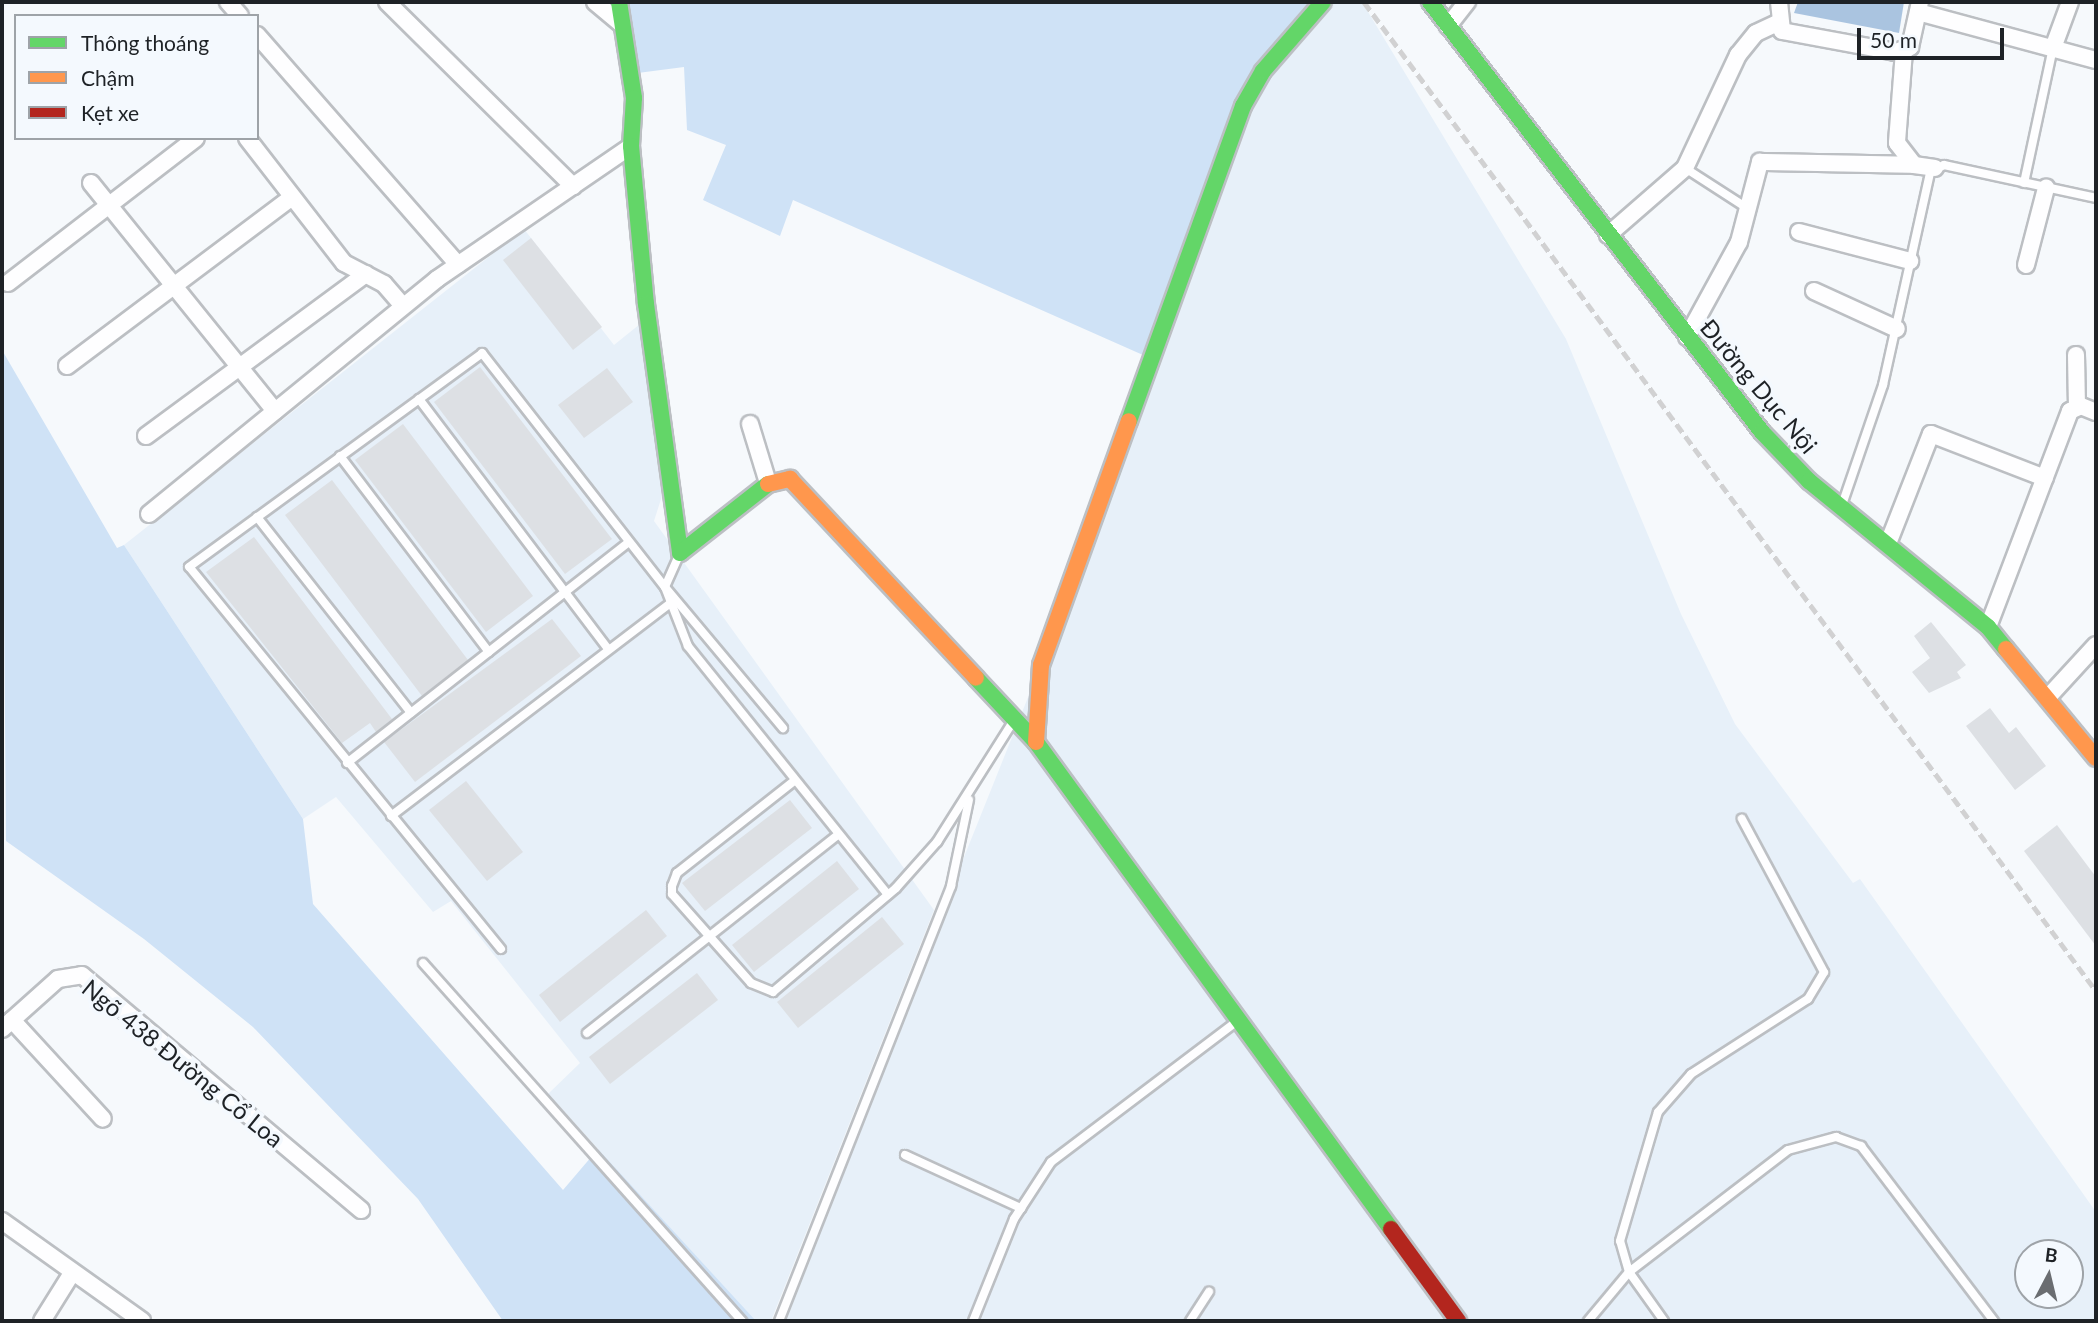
<!DOCTYPE html>
<html>
<head>
<meta charset="utf-8">
<style>
	body { margin:0 }
	#map { position:relative; width:2098px; height:1323px; overflow:hidden; background:#f6f9fc; font-family:Lato,sans-serif }
	div>[style] { position:absolute }
	.built>* { inset:0; background:#e7f0f9 }
	.green>* { inset:0; background:#cfe2f6 }
	.water>* { inset:0; background:#aac4e0 }
	.building>* { inset:0; background:#dde0e4 }
	.roads { filter:drop-shadow(2px 0 #bcbfc3) drop-shadow(-2px 0 #bcbfc3) drop-shadow(0 2px #bcbfc3) drop-shadow(0 -2px #bcbfc3) }
	.lane>* { height:8px; margin:-4px; padding:0 4px; transform-origin:4px; border-radius:4px; background:#fefeff }
	.street>* { height:16px; margin:-8px; padding:0 8px; transform-origin:8px; border-radius:8px; background:#fefeff }
	.fast>* { height:16px; margin:-8px; padding:0 8px; transform-origin:8px; border-radius:8px; background:#63d668 }
	.slow>* { height:16px; margin:-8px; padding:0 8px; transform-origin:8px; border-radius:8px; background:#ff974d }
	.jam>* { height:16px; margin:-8px; padding:0 8px; transform-origin:8px; border-radius:8px; background:#b3261e }
	.rail>* { height:5px; margin-top:-2.5px; transform-origin:0; background:repeating-linear-gradient(90deg,#d1d1d2 0 10px,transparent 0 15px) }
	span { translate:-50% -50%; white-space:nowrap; text-align:center; line-height:1.15; -webkit-text-stroke:7px #f4f9fe; paint-order:stroke }
	.street-label { font-size:24px; color:#1e2226 }
	.frame { position:absolute; inset:0; border:4px solid #1e2226; pointer-events:none }
	.legend { position:absolute; left:14px; top:14px; width:245px; height:126px; box-sizing:border-box; background:#f4f9fe; border:2px solid #9ea3a8; margin:0; padding:9px 12px; list-style:none; font-size:21px; color:#1e2226 }
	.legend li { display:flex; align-items:center; gap:14px; height:35px }
	.legend b { width:35px; border:2px solid #9ea3a8 }
	.north { position:absolute; left:2014px; top:1239px; width:70px; height:70px; box-sizing:border-box; background:#f4f9fe; border:2px solid #9ea3a8; border-radius:50%; rotate:7deg; font-size:19px; font-weight:700; line-height:28px; text-align:center; color:#1e2226 }
	.north::after { content:''; display:block; margin:auto; width:24px; height:32px; background:#6a6d71; clip-path:polygon(50% 0,100% 100%,50% 72%,0 100%) }
	.scale { position:absolute; left:1857px; top:28px; width:147px; height:32px; box-sizing:border-box; border:4px solid #1e2226; border-top:0; padding-left:9px; font-size:21px; line-height:24px; white-space:nowrap; color:#1e2226; -webkit-text-stroke:5px #f4f9fe; paint-order:stroke }
</style>
</head>
<body>
<div id="map">
	<div class="built">
		<i style="clip-path:polygon(evenodd,1325px 2px,1362px 2px,1566px 339px,1681px 614px,1735px 724px,1853px 883px,1860px 879px,2096px 1212px,2096px 1321px,778px 1321px,1041px 665px,1243px 106px,1325px 2px,2028px 1253px,2070px 1253px,2070px 1295px,2028px 1295px,2028px 1253px)"></i>
		<i style="clip-path:polygon(524px 229px,614px 345px,640px 324px,662px 496px,654px 521px,934px 910px,771px 1321px,755px 1321px,548px 1094px,580px 1063px,451px 901px,433px 912px,336px 797px,303px 819px,124px 545px)"></i>
	</div>
	<div class="green">
		<i style="clip-path:polygon(623px 2px,1323px 2px,1263px 71px,1152px 359px,793px 200px,780px 236px,703px 200px,726px 145px,687px 130px,684px 67px,630px 74px)"></i>
		<i style="clip-path:polygon(2px 350px,117px 548px,124px 545px,303px 819px,313px 904px,563px 1190px,598px 1149px,756px 1321px,503px 1321px,418px 1199px,253px 1027px,144px 939px,6px 841px)"></i>
	</div>
	<div class="water">
		<i style="clip-path:polygon(1798px 2px,1904px 2px,1899px 33px,1794px 13px)"></i>
	</div>
	<div class="building">
		<i style="clip-path:polygon(531px 238px,602px 327px,573px 350px,503px 260px)"></i>
		<i style="clip-path:polygon(480px 367px,612px 539px,565px 574px,434px 402px)"></i>
		<i style="clip-path:polygon(607px 368px,633px 402px,584px 438px,558px 405px)"></i>
		<i style="clip-path:polygon(403px 424px,533px 596px,486px 632px,355px 460px)"></i>
		<i style="clip-path:polygon(332px 480px,468px 660px,422px 696px,285px 515px)"></i>
		<i style="clip-path:polygon(254px 537px,392px 719px,376px 732px,370px 723px,342px 743px,206px 572px)"></i>
		<i style="clip-path:polygon(552px 619px,581px 656px,415px 782px,384px 742px)"></i>
		<i style="clip-path:polygon(1931px 622px,1966px 665px,1957px 672px,1961px 678px,1929px 693px,1912px 672px,1930px 658px,1914px 636px)"></i>
		<i style="clip-path:polygon(1990px 708px,2009px 733px,2016px 727px,2046px 766px,2015px 790px,1966px 726px)"></i>
		<i style="clip-path:polygon(466px 781px,523px 852px,487px 881px,429px 810px)"></i>
		<i style="clip-path:polygon(790px 800px,812px 828px,705px 911px,682px 883px)"></i>
		<i style="clip-path:polygon(2057px 825px,2096px 877px,2096px 946px,2024px 851px)"></i>
		<i style="clip-path:polygon(837px 861px,859px 889px,754px 972px,732px 945px)"></i>
		<i style="clip-path:polygon(646px 910px,667px 936px,560px 1022px,539px 995px)"></i>
		<i style="clip-path:polygon(882px 917px,904px 944px,798px 1028px,777px 1002px)"></i>
		<i style="clip-path:polygon(697px 973px,718px 1000px,610px 1084px,589px 1057px)"></i>
	</div>
	<div class="roads">
		<div class="lane">
			<i style="left:1685px;top:168px;width:74px;rotate:32.8deg"></i>
			<i style="left:2024px;top:183px;width:138px;rotate:-77.9deg"></i>
			<i style="left:419px;top:399px;width:313px;rotate:52.9deg"></i>
			<i style="left:340px;top:456px;width:246px;rotate:52.8deg"></i>
			<i style="left:1842px;top:505px;width:127px;rotate:-71.1deg"></i>
			<i style="left:1883px;top:385px;width:217px;rotate:-77.5deg"></i>
			<i style="left:1930px;top:173px;width:16px;rotate:-30deg"></i>
			<i style="left:1944px;top:165px;width:156px;rotate:12.2deg"></i>
			<i style="left:257px;top:517px;width:249px;rotate:51.8deg"></i>
			<i style="left:680px;top:553px;width:37px;rotate:114deg"></i>
			<i style="left:665px;top:587px;width:184px;rotate:50.1deg"></i>
			<i style="left:347px;top:763px;width:358px;rotate:-38.1deg"></i>
			<i style="left:794px;top:781px;width:149px;rotate:141.8deg"></i>
			<i style="left:677px;top:873px;width:14px;rotate:111deg"></i>
			<i style="left:672px;top:886px;width:8px;rotate:90deg"></i>
			<i style="left:672px;top:894px;width:119px;rotate:48.4deg"></i>
			<i style="left:751px;top:983px;width:24px;rotate:22deg"></i>
			<i style="left:773px;top:992px;width:161px;rotate:-40.2deg"></i>
			<i style="left:896px;top:888px;width:62px;rotate:-48.3deg"></i>
			<i style="left:937px;top:842px;width:142px;rotate:-57.7deg"></i>
			<i style="left:391px;top:816px;width:350px;rotate:-37.3deg"></i>
			<i style="left:501px;top:949px;width:493px;rotate:-129.2deg"></i>
			<i style="left:189px;top:567px;width:363px;rotate:-36.1deg"></i>
			<i style="left:482px;top:353px;width:297px;rotate:52deg"></i>
			<i style="left:665px;top:587px;width:63px;rotate:68.7deg"></i>
			<i style="left:688px;top:646px;width:319px;rotate:51.2deg"></i>
			<i style="left:423px;top:963px;width:480px;rotate:48.3deg"></i>
			<i style="left:587px;top:1033px;width:320px;rotate:-38.3deg"></i>
			<i style="left:905px;top:1155px;width:128px;rotate:24.6deg"></i>
			<i style="left:779px;top:1321px;width:468px;rotate:-68.4deg"></i>
			<i style="left:951px;top:886px;width:88px;rotate:-78.2deg"></i>
			<i style="left:973px;top:1321px;width:110px;rotate:-68.1deg"></i>
			<i style="left:1014px;top:1219px;width:68px;rotate:-57deg"></i>
			<i style="left:1051px;top:1162px;width:232px;rotate:-37.1deg"></i>
			<i style="left:1190px;top:1321px;width:35px;rotate:-57deg"></i>
			<i style="left:1588px;top:1321px;width:64px;rotate:-50.1deg"></i>
			<i style="left:1629px;top:1272px;width:200px;rotate:-37.5deg"></i>
			<i style="left:1788px;top:1150px;width:50px;rotate:-15.2deg"></i>
			<i style="left:1836px;top:1137px;width:27px;rotate:20deg"></i>
			<i style="left:1861px;top:1146px;width:220px;rotate:52.8deg"></i>
			<i style="left:1664px;top:1321px;width:60px;rotate:-125.5deg"></i>
			<i style="left:1629px;top:1272px;width:32px;rotate:-106deg"></i>
			<i style="left:1620px;top:1241px;width:134px;rotate:-73.6deg"></i>
			<i style="left:1658px;top:1112px;width:50px;rotate:-49deg"></i>
			<i style="left:1691px;top:1074px;width:139px;rotate:-32.7deg"></i>
			<i style="left:1808px;top:999px;width:31px;rotate:-59deg"></i>
			<i style="left:1824px;top:972px;width:174px;rotate:-118.2deg"></i>
		</div>
		<div class="street">
			<i style="left:228px;top:2px;width:18px;rotate:49deg"></i>
			<i style="left:387px;top:2px;width:262px;rotate:44.7deg"></i>
			<i style="left:595px;top:2px;width:34px;rotate:40deg"></i>
			<i style="left:1779px;top:2px;width:29px;rotate:84deg"></i>
			<i style="left:1782px;top:31px;width:115px;rotate:10.5deg"></i>
			<i style="left:1895px;top:52px;width:16px;rotate:-18deg"></i>
			<i style="left:1910px;top:47px;width:46px;rotate:-77.5deg"></i>
			<i style="left:1918px;top:12px;width:184px;rotate:15.1deg"></i>
			<i style="left:1448px;top:26px;width:31px;rotate:-52deg"></i>
			<i style="left:257px;top:35px;width:305px;rotate:48.8deg"></i>
			<i style="left:2053px;top:48px;width:49px;rotate:-69.7deg"></i>
			<i style="left:1904px;top:51px;width:92px;rotate:94.4deg"></i>
			<i style="left:1897px;top:143px;width:28px;rotate:52deg"></i>
			<i style="left:1914px;top:165px;width:21px;rotate:8deg"></i>
			<i style="left:247px;top:138px;width:158px;rotate:52.2deg"></i>
			<i style="left:344px;top:263px;width:45px;rotate:27.7deg"></i>
			<i style="left:384px;top:284px;width:29px;rotate:49deg"></i>
			<i style="left:91px;top:183px;width:293px;rotate:51.1deg"></i>
			<i style="left:1799px;top:232px;width:115px;rotate:14.6deg"></i>
			<i style="left:1608px;top:235px;width:102px;rotate:-41deg"></i>
			<i style="left:1685px;top:168px;width:125px;rotate:-64.9deg"></i>
			<i style="left:1738px;top:55px;width:28px;rotate:-51deg"></i>
			<i style="left:1756px;top:33px;width:23px;rotate:-25deg"></i>
			<i style="left:2026px;top:265px;width:80px;rotate:-75.4deg"></i>
			<i style="left:8px;top:283px;width:237px;rotate:-37.6deg"></i>
			<i style="left:1814px;top:291px;width:91px;rotate:24.6deg"></i>
			<i style="left:1687px;top:337px;width:108px;rotate:-61.3deg"></i>
			<i style="left:1739px;top:242px;width:83px;rotate:-75.3deg"></i>
			<i style="left:1760px;top:162px;width:154px;rotate:1.1deg"></i>
			<i style="left:2076px;top:355px;width:52px;rotate:88.9deg"></i>
			<i style="left:67px;top:366px;width:281px;rotate:-36.9deg"></i>
			<i style="left:750px;top:424px;width:62px;rotate:73deg"></i>
			<i style="left:146px;top:436px;width:273px;rotate:-36.4deg"></i>
			<i style="left:149px;top:514px;width:372px;rotate:-39.2deg"></i>
			<i style="left:437px;top:279px;width:235px;rotate:-34.4deg"></i>
			<i style="left:1889px;top:541px;width:115px;rotate:-68.6deg"></i>
			<i style="left:1931px;top:434px;width:122px;rotate:21.1deg"></i>
			<i style="left:1988px;top:627px;width:231px;rotate:-69.2deg"></i>
			<i style="left:2070px;top:411px;width:12px;rotate:-24deg"></i>
			<i style="left:2081px;top:406px;width:16px;rotate:22deg"></i>
			<i style="left:2050px;top:695px;width:68px;rotate:-47.4deg"></i>
			<i style="left:12px;top:1020px;width:134px;rotate:47.4deg"></i>
			<i style="left:2px;top:1029px;width:75px;rotate:-41.8deg"></i>
			<i style="left:58px;top:979px;width:24px;rotate:-9deg"></i>
			<i style="left:82px;top:975px;width:365px;rotate:40.1deg"></i>
			<i style="left:2px;top:1221px;width:172px;rotate:35.5deg"></i>
			<i style="left:42px;top:1321px;width:57px;rotate:-58deg"></i>
		</div>
		<div class="fast">
			<i style="left:619px;top:2px;width:97px;rotate:81.1deg"></i>
			<i style="left:634px;top:98px;width:48px;rotate:93.6deg"></i>
			<i style="left:631px;top:146px;width:159px;rotate:84.6deg"></i>
			<i style="left:646px;top:304px;width:251px;rotate:82.2deg"></i>
			<i style="left:680px;top:553px;width:112px;rotate:-38.1deg"></i>
			<i style="left:1430px;top:2px;width:543px;rotate:52.33deg"></i>
			<i style="left:1762px;top:432px;width:68px;rotate:46.2deg"></i>
			<i style="left:1809px;top:481px;width:231px;rotate:39.2deg"></i>
			<i style="left:1988px;top:627px;width:28px;rotate:51deg"></i>
			<i style="left:1129px;top:421px;width:335px;rotate:-70.1deg"></i>
			<i style="left:1243px;top:106px;width:40px;rotate:-60.3deg"></i>
			<i style="left:1263px;top:71px;width:91px;rotate:-49deg"></i>
			<i style="left:976px;top:678px;width:88px;rotate:46.8deg"></i>
			<i style="left:1036px;top:742px;width:603px;rotate:53.91deg"></i>
		</div>
		<div class="slow">
			<i style="left:768px;top:484px;width:23px;rotate:-13deg"></i>
			<i style="left:790px;top:479px;width:272px;rotate:46.9deg"></i>
			<i style="left:2006px;top:649px;width:141px;rotate:50.5deg"></i>
			<i style="left:1036px;top:742px;width:77px;rotate:-86.3deg"></i>
			<i style="left:1041px;top:665px;width:259px;rotate:-70.2deg"></i>
		</div>
		<div class="jam">
			<i style="left:1391px;top:1229px;width:114px;rotate:53.9deg"></i>
		</div>
	</div>
	<div class="rail">
		<i style="left:1364px;top:2px;width:1230px;rotate:53.49deg"></i>
	</div>
	<div class="street-label">
		<span style="left:1759px;top:386px;rotate:50deg">Đường Dục Nội</span>
		<span style="left:183px;top:1063px;rotate:39deg">Ngõ 438 Đường Cổ Loa</span>
	</div>
	<div class="frame"></div>
	<ul class="legend">
	<li><b style="height:9px;background:#63d668"></b>Thông thoáng</li>
	<li><b style="height:9px;background:#ff974d"></b>Chậm</li>
	<li><b style="height:9px;background:#b3261e"></b>Kẹt xe</li>
	</ul>
	<div class="north">B</div>
	<div class="scale">50 m</div>
</div>
</body>
</html>
